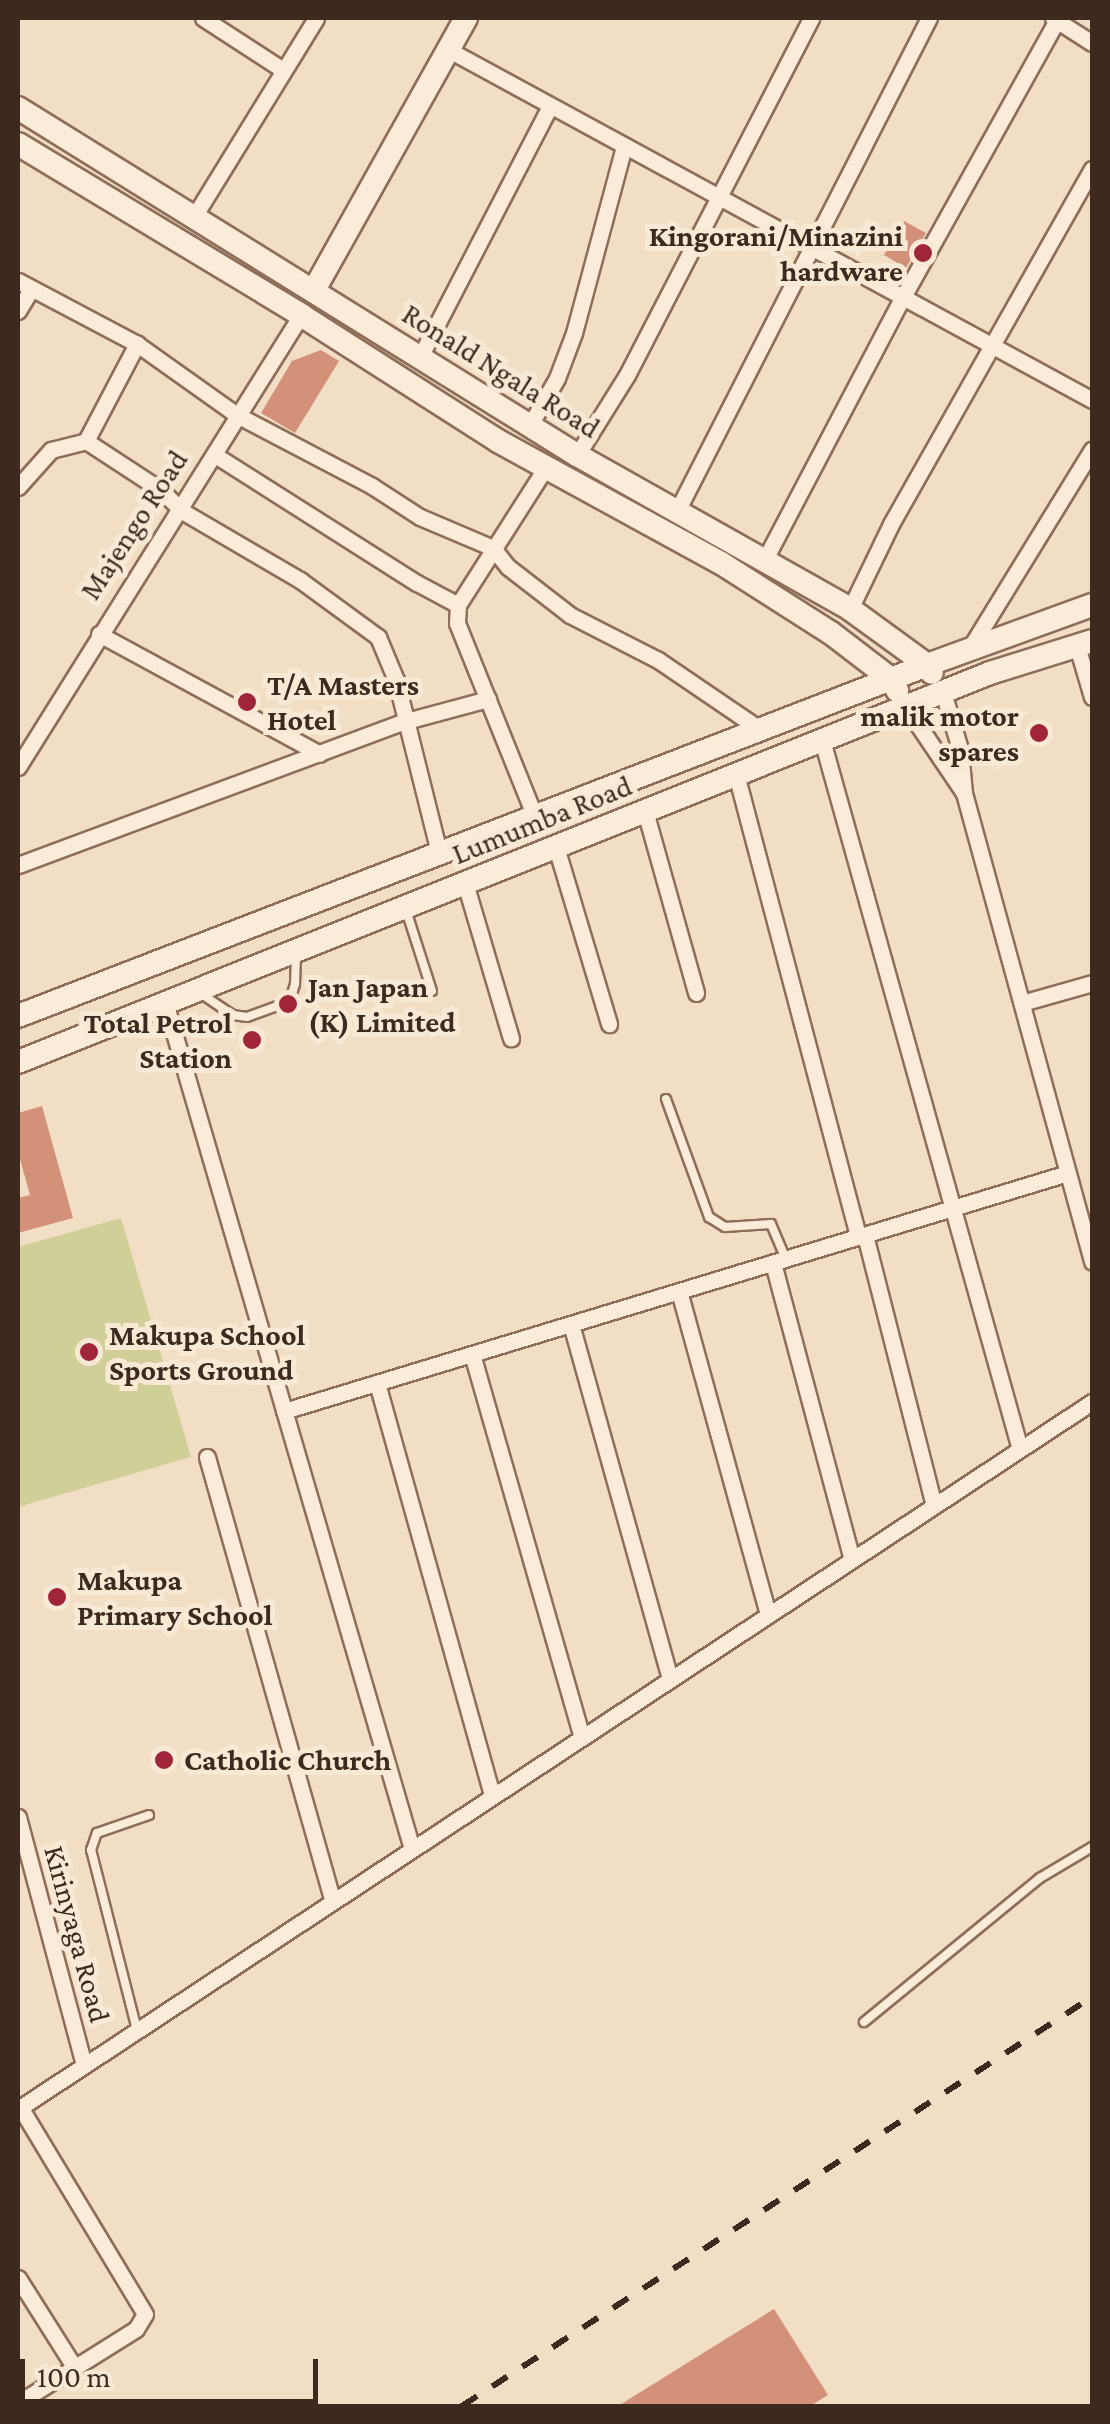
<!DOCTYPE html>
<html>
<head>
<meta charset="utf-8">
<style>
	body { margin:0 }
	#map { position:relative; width:1110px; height:2424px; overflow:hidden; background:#f1dec5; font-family:"Crimson Pro",serif }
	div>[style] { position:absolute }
	.green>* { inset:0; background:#d1cf98 }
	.building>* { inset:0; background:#d29178 }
	.roads { filter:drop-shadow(2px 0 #8e6e59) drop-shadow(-2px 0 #8e6e59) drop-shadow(0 2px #8e6e59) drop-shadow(0 -2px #8e6e59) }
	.lane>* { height:8px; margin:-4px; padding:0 4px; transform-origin:4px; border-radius:4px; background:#fbecd9 }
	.street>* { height:15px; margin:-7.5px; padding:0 7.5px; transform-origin:7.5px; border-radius:7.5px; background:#fbecd9 }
	.secondary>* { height:22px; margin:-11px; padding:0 11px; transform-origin:11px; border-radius:11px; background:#fbecd9 }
	.rail>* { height:6px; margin-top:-3px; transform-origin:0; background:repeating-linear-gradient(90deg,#3d291e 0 18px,transparent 0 36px) }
	.dots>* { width:28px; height:28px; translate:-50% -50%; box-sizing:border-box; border:5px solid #f8e9d5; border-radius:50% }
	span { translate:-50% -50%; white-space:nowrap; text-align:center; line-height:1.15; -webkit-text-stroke:10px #f8e9d5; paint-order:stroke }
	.poi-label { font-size:30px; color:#3d291e; font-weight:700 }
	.right { translate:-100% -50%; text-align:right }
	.left { translate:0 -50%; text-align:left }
	.street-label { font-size:30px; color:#3d291e }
	.frame { position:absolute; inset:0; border:20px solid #3d291e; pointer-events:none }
	.scale { position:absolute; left:20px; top:2359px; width:298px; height:45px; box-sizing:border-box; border:5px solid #3d291e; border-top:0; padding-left:12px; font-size:30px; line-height:35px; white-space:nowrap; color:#3d291e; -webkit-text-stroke:8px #f8e9d5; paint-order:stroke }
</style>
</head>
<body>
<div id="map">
	<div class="green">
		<i style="clip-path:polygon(121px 1218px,191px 1457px,18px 1507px,18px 1247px)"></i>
	</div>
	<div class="building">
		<i style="clip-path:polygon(904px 221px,926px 233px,906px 268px,884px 255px)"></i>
		<i style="clip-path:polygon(321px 350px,339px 361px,295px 433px,261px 413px,292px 361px)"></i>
		<i style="clip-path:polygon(42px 1106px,73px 1218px,18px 1233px,18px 1198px,30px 1195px,18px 1152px,18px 1113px)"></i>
		<i style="clip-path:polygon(774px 2309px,828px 2395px,810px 2406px,618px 2406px)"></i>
	</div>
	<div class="roads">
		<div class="lane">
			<i style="left:406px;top:910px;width:85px;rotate:72.2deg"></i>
			<i style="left:200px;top:993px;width:40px;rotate:34deg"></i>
			<i style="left:233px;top:1015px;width:14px;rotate:8deg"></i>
			<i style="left:247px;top:1017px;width:35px;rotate:-20deg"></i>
			<i style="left:280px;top:1005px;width:14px;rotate:-36deg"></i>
			<i style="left:291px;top:997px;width:14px;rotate:-73deg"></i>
			<i style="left:295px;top:984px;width:30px;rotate:-88deg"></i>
			<i style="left:666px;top:1099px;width:126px;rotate:70deg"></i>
			<i style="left:709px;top:1217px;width:19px;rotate:32deg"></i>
			<i style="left:725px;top:1227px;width:46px;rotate:-3.7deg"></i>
			<i style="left:771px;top:1224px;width:38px;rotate:67deg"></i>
			<i style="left:864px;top:2022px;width:227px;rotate:-39.3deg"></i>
			<i style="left:1040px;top:1878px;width:61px;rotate:-30.8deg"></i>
			<i style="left:137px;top:2030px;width:186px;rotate:-104.3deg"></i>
			<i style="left:91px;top:1850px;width:18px;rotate:-71deg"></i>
			<i style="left:97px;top:1833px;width:55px;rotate:-19.1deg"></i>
		</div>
		<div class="street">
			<i style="left:203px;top:18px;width:95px;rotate:33deg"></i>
			<i style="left:1053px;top:18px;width:46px;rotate:32.7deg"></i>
			<i style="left:449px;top:50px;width:732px;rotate:28.56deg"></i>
			<i style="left:195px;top:215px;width:231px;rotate:-58.4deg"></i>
			<i style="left:18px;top:281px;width:135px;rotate:27.9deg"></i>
			<i style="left:137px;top:344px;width:123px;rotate:35.4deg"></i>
			<i style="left:237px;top:415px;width:153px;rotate:27.7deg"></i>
			<i style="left:372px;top:486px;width:57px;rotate:32.9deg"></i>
			<i style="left:420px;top:517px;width:79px;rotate:23deg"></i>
			<i style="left:493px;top:548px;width:24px;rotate:52deg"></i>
			<i style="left:508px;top:567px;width:78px;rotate:37.7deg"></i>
			<i style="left:570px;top:615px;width:99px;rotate:27.1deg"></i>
			<i style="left:658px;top:660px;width:125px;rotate:34.2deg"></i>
			<i style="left:18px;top:311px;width:26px;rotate:-59deg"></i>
			<i style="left:421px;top:355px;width:280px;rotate:-62.6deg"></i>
			<i style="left:530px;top:425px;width:54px;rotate:-60.1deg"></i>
			<i style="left:557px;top:378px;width:48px;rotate:-69.3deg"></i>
			<i style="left:574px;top:333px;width:194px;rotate:-75deg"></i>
			<i style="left:86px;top:441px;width:110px;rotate:-62.3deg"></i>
			<i style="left:215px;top:455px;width:239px;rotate:32.4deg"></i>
			<i style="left:417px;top:583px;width:47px;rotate:28.2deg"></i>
			<i style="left:577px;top:455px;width:94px;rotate:-58deg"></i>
			<i style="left:627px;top:375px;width:402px;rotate:-62.7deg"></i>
			<i style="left:18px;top:487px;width:50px;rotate:-48.3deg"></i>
			<i style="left:51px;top:450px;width:36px;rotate:-14deg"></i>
			<i style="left:86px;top:441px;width:90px;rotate:33.2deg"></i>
			<i style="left:161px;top:490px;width:30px;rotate:45deg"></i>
			<i style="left:182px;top:511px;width:137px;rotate:30.3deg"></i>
			<i style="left:300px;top:580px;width:97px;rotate:36.2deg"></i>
			<i style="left:378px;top:637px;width:47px;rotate:67.3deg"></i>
			<i style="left:396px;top:680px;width:178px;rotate:76deg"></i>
			<i style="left:677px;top:511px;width:554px;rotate:-62.93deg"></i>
			<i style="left:763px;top:563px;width:303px;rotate:-62.3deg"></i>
			<i style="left:904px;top:295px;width:315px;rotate:-60.9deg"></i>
			<i style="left:850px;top:609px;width:94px;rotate:-64.2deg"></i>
			<i style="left:891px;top:524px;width:408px;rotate:-60.5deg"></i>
			<i style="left:99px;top:634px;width:251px;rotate:28.5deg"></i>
			<i style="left:1077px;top:646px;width:53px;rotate:73.6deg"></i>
			<i style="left:970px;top:648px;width:233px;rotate:-58.4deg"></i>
			<i style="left:943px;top:692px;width:59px;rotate:73.4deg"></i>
			<i style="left:960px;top:749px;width:44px;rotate:84.8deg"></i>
			<i style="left:964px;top:793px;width:486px;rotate:74.7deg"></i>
			<i style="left:906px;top:707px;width:104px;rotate:56deg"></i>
			<i style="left:822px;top:740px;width:736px;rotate:74.4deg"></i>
			<i style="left:18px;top:767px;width:533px;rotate:-57.95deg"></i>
			<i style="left:736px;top:774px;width:479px;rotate:75.2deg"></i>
			<i style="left:645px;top:811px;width:189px;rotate:74.3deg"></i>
			<i style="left:535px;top:817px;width:209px;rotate:-111.9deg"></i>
			<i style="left:457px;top:623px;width:18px;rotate:-87deg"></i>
			<i style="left:458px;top:605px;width:164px;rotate:-57.5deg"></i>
			<i style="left:556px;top:847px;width:185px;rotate:73.3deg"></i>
			<i style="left:18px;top:865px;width:414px;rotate:-20.4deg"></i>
			<i style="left:406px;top:721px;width:85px;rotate:-15deg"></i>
			<i style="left:465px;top:883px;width:162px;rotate:73.5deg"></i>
			<i style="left:165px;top:1002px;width:882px;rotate:73.74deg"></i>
			<i style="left:1022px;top:1003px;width:73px;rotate:-15.9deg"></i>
			<i style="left:865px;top:1235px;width:279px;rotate:75.7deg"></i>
			<i style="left:773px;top:1263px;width:307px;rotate:75.1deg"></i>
			<i style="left:679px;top:1291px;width:336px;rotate:74.6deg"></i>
			<i style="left:571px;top:1324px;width:369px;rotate:74.4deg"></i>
			<i style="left:472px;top:1354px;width:398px;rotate:74deg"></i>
			<i style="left:377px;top:1383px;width:429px;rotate:74.4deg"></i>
			<i style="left:284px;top:1411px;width:819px;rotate:-16.89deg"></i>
			<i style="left:207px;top:1457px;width:462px;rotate:74.2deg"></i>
			<i style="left:18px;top:1817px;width:257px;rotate:75.1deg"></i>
			<i style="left:18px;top:2109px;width:1286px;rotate:-33.36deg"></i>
			<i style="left:18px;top:2278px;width:103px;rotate:57.7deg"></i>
			<i style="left:18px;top:2403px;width:139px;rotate:-32.1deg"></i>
			<i style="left:136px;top:2329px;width:17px;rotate:-59deg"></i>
			<i style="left:145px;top:2314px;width:242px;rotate:-121.1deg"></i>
		</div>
		<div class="secondary">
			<i style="left:18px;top:108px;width:658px;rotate:31.83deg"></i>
			<i style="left:577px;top:455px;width:313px;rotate:29.4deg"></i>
			<i style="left:850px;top:609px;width:95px;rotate:36deg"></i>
			<i style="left:927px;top:665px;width:9px;rotate:58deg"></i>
			<i style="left:18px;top:144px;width:331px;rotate:31.1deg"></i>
			<i style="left:301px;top:315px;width:234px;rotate:32.6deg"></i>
			<i style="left:498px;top:441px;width:254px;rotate:28.7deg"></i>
			<i style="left:721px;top:563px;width:130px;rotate:32.5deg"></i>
			<i style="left:831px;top:633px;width:76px;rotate:37.5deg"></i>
			<i style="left:891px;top:679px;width:13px;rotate:61deg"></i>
			<i style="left:314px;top:290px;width:312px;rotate:-60.8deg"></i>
			<i style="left:18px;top:1016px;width:974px;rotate:-21.11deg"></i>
			<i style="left:927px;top:665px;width:176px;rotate:-20deg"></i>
			<i style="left:18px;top:1062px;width:1047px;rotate:-21.81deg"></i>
			<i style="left:990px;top:673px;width:107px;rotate:-17.4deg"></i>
		</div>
	</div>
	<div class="rail">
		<i style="left:462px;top:2406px;width:751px;rotate:-32.99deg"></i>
	</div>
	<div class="dots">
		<i style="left:923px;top:253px;background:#a12538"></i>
		<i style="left:247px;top:702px;background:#a12538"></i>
		<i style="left:1039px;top:733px;background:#a12538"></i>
		<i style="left:288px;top:1004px;background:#a12538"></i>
		<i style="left:252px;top:1040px;background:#a12538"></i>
		<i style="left:89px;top:1352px;background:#a12538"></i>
		<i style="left:57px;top:1597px;background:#a12538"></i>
		<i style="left:164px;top:1760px;background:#a12538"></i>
	</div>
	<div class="poi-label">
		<span class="right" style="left:903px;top:253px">Kingorani/Minazini<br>hardware</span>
		<span class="left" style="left:267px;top:702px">T/A Masters<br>Hotel</span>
		<span class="right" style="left:1019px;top:733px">malik motor<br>spares</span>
		<span class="left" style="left:308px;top:1004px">Jan Japan<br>(K) Limited</span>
		<span class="right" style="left:232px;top:1040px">Total Petrol<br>Station</span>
		<span class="left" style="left:109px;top:1352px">Makupa School<br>Sports Ground</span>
		<span class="left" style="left:77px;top:1597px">Makupa<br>Primary School</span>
		<span class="left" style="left:184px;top:1760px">Catholic Church</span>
	</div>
	<div class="street-label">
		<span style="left:501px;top:371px;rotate:32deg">Ronald Ngala Road</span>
		<span style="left:134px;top:525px;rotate:-57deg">Majengo Road</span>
		<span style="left:542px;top:820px;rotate:-22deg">Lumumba Road</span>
		<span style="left:77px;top:1934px;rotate:75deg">Kirinyaga Road</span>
	</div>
	<div class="frame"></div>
	<div class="scale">100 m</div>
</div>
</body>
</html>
